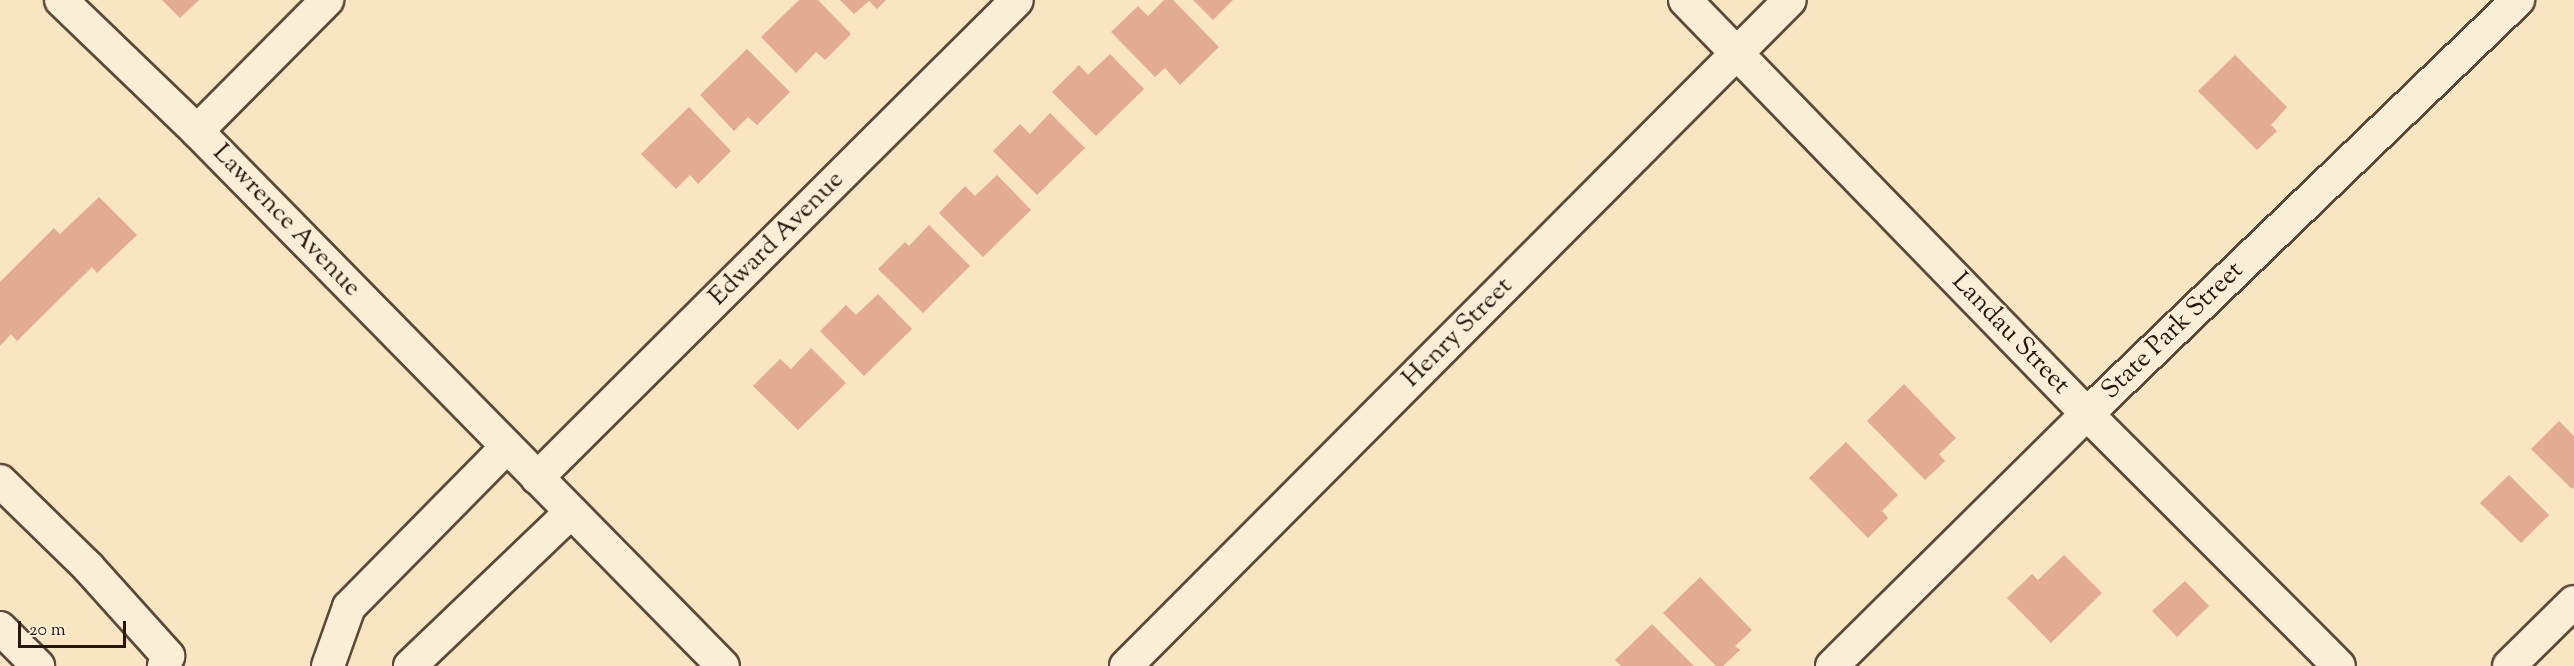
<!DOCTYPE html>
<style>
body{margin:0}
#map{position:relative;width:2574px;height:666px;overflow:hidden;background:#f9e5c1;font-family:"Sorts Mill Goudy",serif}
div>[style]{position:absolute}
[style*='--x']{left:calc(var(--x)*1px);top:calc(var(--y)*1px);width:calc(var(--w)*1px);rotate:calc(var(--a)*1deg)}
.building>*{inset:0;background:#e2ab92}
.roads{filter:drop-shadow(2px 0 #5c493a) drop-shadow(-2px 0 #5c493a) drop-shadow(0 2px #5c493a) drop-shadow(0 -2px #5c493a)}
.street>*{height:32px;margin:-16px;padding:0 16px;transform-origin:16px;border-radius:16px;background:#fbeed7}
span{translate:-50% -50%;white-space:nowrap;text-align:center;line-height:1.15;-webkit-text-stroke:5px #fbeed7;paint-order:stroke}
.street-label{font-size:26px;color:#28150d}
.scale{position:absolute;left:18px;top:621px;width:108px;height:27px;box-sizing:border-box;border:3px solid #28150d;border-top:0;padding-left:8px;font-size:18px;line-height:21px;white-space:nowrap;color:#28150d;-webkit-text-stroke:4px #fbeed7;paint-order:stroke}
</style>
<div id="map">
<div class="building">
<i style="clip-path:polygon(162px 0,199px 0,180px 18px)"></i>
<i style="clip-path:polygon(799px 0,818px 0,851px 34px,825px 60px,816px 52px,796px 73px,761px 37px)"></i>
<i style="clip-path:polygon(840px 0,886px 0,877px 9px,869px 1px,854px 14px)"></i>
<i style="clip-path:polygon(1164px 0,1173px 0,1219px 47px,1180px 85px,1165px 68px,1155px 77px,1111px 32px,1138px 6px,1148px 16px)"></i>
<i style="clip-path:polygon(1193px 0,1233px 0,1213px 20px)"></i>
<i style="clip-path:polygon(747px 49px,790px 92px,757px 125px,748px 117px,734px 131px,700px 95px)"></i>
<i style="clip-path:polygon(1110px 54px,1144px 89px,1096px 136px,1052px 92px,1079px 65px,1088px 75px)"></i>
<i style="clip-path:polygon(2235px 55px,2287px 107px,2271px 125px,2277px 131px,2257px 150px,2198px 91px)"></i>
<i style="clip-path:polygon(689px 107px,731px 151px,698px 184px,690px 175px,676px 189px,641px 154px)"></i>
<i style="clip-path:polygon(1050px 113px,1085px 148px,1037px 195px,993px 151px,1020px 124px,1030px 134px)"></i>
<i style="clip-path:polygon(997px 175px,1031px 210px,983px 257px,939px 213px,965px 186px,975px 196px)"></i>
<i style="clip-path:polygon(99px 197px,137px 235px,97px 273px,92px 267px,17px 341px,11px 334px,0 346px,0 282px,54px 228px,60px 234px)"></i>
<i style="clip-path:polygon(929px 225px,970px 266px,923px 313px,878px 269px,905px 242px,909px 246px)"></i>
<i style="clip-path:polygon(878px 294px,912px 329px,864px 376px,820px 331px,846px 305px,856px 315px)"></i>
<i style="clip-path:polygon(811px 348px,846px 383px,798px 430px,753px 386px,780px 359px,791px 369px)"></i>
<i style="clip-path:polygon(1904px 384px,1956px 438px,1939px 454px,1945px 461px,1925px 480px,1867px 421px)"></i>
<i style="clip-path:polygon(2559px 421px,2574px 436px,2574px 487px,2572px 489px,2531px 449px)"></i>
<i style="clip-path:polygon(1846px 442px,1898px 495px,1882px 511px,1888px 518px,1868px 538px,1809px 478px)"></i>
<i style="clip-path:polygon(2509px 475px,2549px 515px,2521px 543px,2480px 503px)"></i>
<i style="clip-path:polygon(2064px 555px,2102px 593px,2051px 643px,2007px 598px,2032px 574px,2038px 580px)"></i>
<i style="clip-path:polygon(1700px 577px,1752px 630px,1735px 646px,1740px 650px,1723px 666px,1716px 666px,1663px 613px)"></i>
<i style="clip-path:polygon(2185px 581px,2209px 606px,2177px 637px,2152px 611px)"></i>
<i style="clip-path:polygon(1652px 624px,1694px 666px,1621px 666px,1615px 660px)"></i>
</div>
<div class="roads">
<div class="street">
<i style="--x:61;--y:0;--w:189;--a:43.9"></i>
<i style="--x:197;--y:131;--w:750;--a:45.49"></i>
<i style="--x:1685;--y:0;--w:577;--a:45.84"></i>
<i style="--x:2087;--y:414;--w:356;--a:45"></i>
<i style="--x:197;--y:131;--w:185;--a:-45.2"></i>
<i style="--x:537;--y:478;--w:677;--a:-44.88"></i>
<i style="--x:0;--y:481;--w:123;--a:44.3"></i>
<i style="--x:88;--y:567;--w:120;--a:48"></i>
<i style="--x:168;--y:656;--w:11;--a:112"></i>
<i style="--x:0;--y:628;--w:54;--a:45"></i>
<i style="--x:328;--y:666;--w:63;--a:-70.4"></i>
<i style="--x:349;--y:607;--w:225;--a:-45.4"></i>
<i style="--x:410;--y:666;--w:223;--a:-43.7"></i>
<i style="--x:1126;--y:666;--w:940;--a:-45.09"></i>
<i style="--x:1832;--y:666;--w:359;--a:-44.7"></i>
<i style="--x:2087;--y:414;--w:598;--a:-43.85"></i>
<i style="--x:2509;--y:666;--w:91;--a:-44.6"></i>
</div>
</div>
<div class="street-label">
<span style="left:286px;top:221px;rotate:46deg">Lawrence Avenue</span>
<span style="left:777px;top:239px;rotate:-45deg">Edward Avenue</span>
<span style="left:2173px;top:331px;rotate:-44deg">State Park Street</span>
<span style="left:1458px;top:333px;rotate:-45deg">Henry Street</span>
<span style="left:2010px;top:334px;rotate:46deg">Landau Street</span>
</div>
<div class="scale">20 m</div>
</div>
